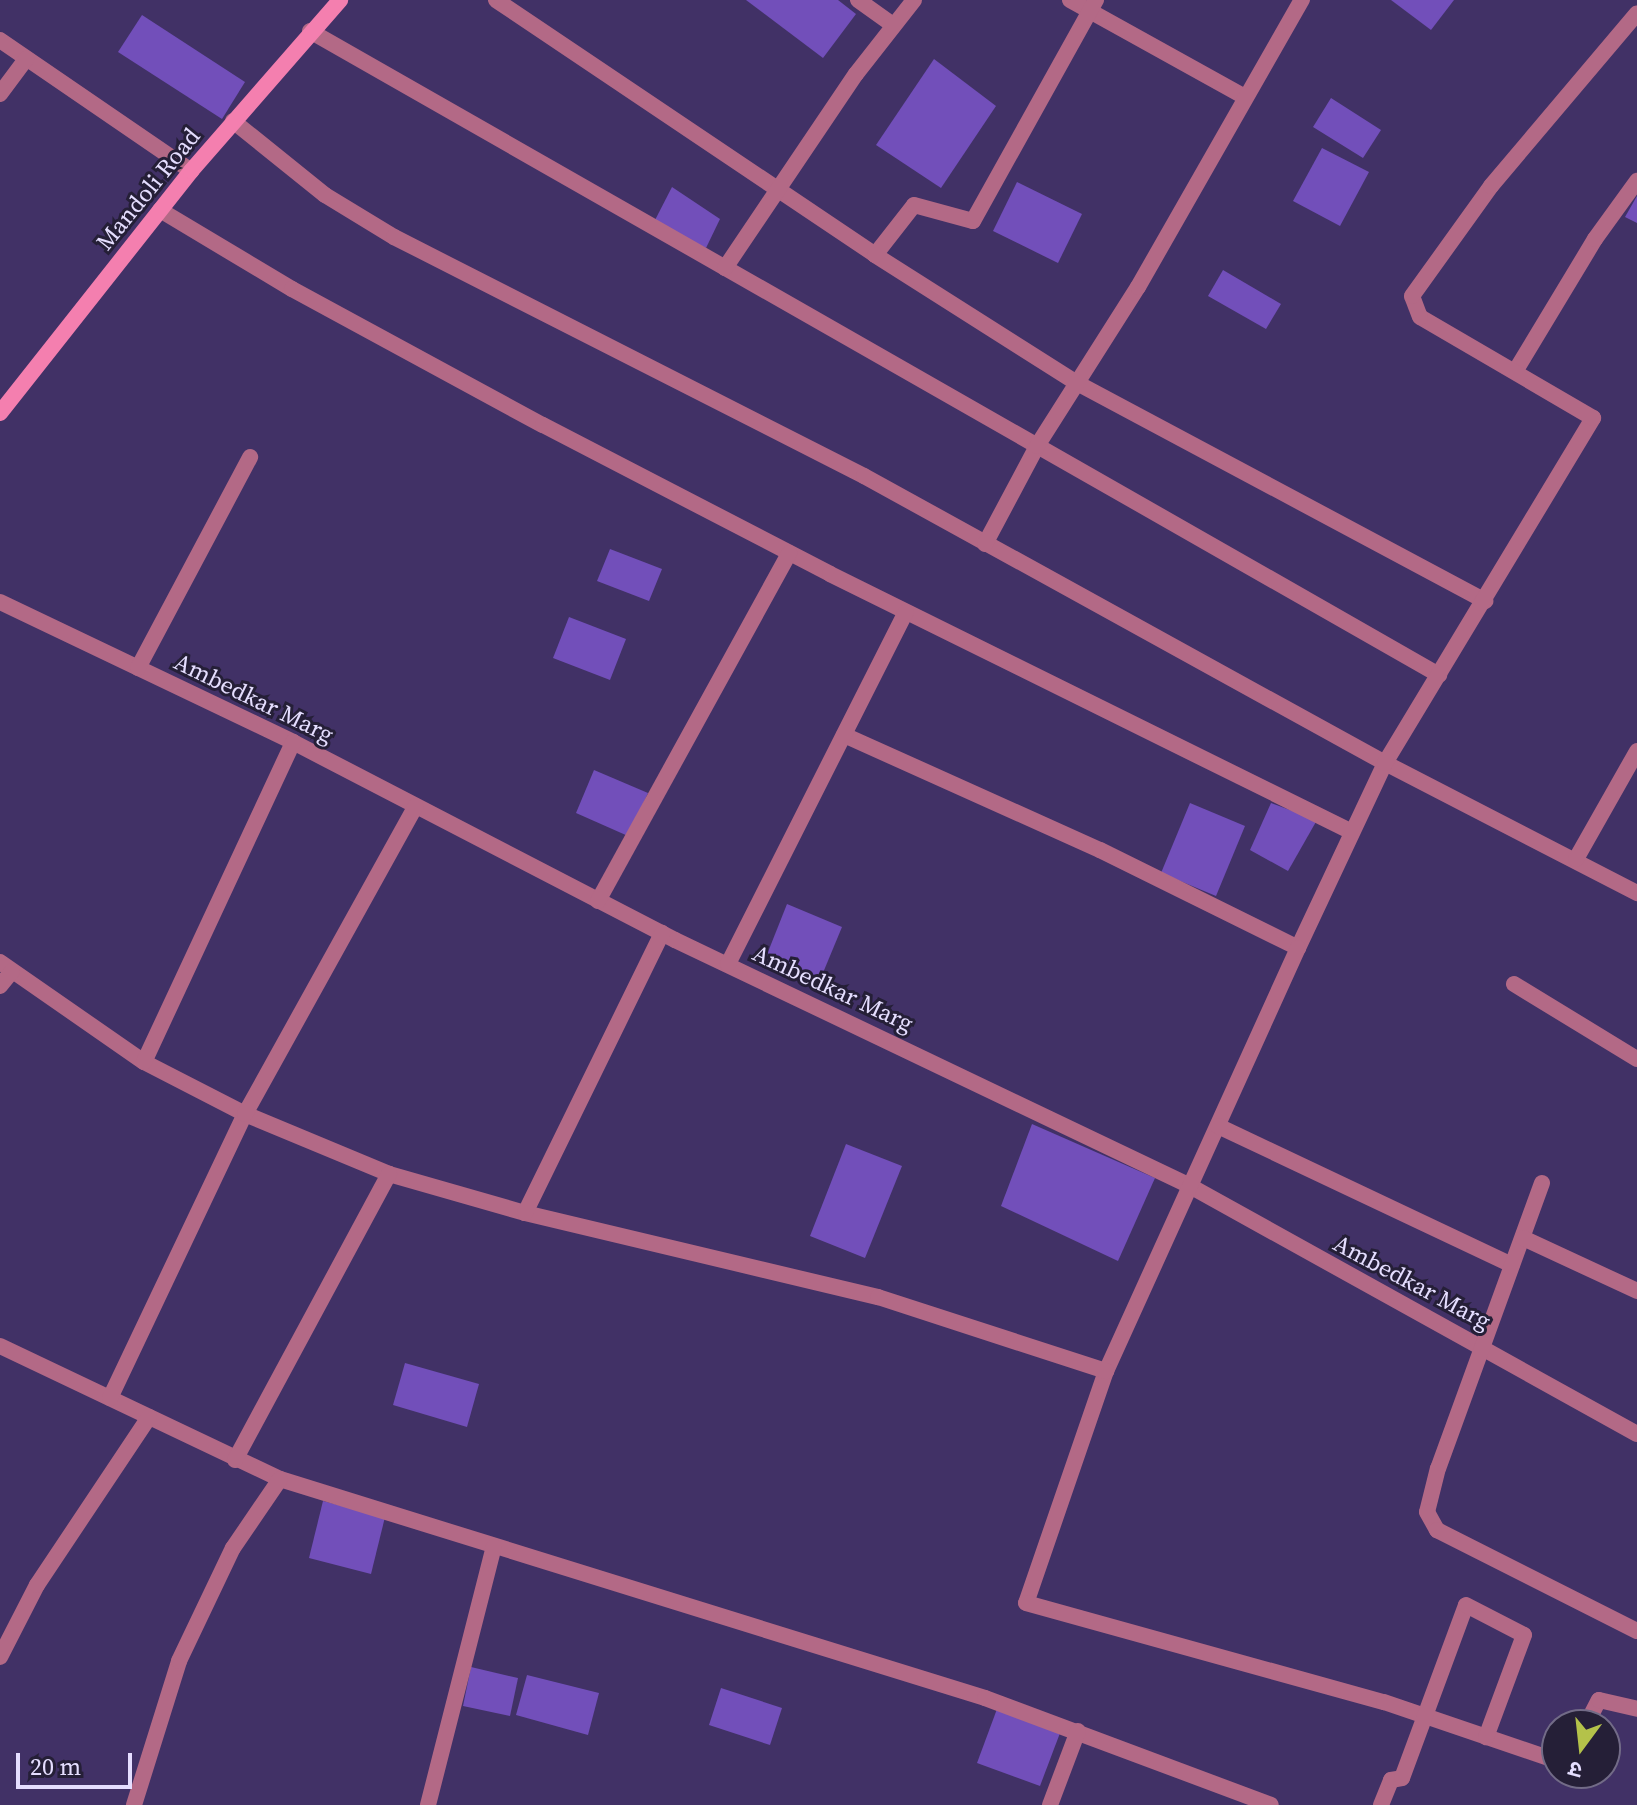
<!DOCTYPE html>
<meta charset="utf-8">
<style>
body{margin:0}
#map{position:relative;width:1637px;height:1805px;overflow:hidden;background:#413166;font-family:"Source Serif 4","Noto Sans Devanagari",serif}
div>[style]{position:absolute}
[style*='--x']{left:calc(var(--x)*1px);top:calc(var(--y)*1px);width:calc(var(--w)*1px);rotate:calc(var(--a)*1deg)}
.building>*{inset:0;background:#724fba}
.street>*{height:16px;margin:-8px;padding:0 8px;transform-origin:8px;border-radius:8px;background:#b36986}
.secondary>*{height:16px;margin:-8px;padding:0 8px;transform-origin:8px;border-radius:8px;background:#f47faf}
span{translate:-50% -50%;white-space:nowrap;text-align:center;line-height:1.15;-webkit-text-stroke:6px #251f37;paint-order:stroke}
.street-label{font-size:24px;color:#e5deff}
.north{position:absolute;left:1541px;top:1709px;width:80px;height:80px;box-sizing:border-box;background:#251f37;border:2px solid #726b87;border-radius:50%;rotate:195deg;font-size:22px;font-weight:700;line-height:32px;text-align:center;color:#e5deff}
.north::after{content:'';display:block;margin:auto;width:28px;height:36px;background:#b4c24a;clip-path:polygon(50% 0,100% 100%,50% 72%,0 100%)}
.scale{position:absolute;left:16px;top:1753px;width:116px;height:36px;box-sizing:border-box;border:4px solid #e5deff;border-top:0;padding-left:10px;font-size:24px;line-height:28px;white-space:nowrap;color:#e5deff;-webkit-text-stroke:6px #251f37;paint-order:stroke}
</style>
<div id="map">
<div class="building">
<i style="clip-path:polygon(746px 0,838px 0,856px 14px,823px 58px)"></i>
<i style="clip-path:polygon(1391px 0,1454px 0,1431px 30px)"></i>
<i style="clip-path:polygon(142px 15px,245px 82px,222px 119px,118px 52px)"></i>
<i style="clip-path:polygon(934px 59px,996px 106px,941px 188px,876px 145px)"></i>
<i style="clip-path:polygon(1331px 98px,1381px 130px,1363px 158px,1313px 127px)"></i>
<i style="clip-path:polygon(1322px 148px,1369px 172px,1340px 226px,1293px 201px)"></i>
<i style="clip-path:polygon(1017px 182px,1082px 214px,1058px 263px,993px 231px)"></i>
<i style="clip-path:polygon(672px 187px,720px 219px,706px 248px,653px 224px)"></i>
<i style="clip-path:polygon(1637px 196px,1637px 223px,1625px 217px)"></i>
<i style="clip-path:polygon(1223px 270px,1281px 304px,1266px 329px,1208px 296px)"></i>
<i style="clip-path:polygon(610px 549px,662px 569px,649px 601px,597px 581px)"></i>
<i style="clip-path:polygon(569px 617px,626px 639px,610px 680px,553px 658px)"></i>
<i style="clip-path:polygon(594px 770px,648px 793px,628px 836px,576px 813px)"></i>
<i style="clip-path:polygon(1190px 803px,1245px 826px,1216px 896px,1161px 873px)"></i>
<i style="clip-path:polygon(1271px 803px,1317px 820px,1288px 871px,1250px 850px)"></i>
<i style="clip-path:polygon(787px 904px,842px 927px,820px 980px,766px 957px)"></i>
<i style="clip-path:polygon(1032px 1124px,1155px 1178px,1118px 1261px,1001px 1206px)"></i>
<i style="clip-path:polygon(846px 1144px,902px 1166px,865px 1258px,810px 1236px)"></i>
<i style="clip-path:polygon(405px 1363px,479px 1384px,467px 1427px,393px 1405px)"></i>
<i style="clip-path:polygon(323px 1501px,385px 1517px,371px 1574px,309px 1558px)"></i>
<i style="clip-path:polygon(471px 1667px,518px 1678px,510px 1716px,463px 1706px)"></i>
<i style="clip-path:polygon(527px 1675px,599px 1693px,588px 1735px,516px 1715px)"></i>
<i style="clip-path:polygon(721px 1688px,782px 1708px,770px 1745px,709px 1725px)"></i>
<i style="clip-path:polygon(997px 1709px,1060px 1733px,1040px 1786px,977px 1763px)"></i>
</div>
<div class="street">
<i style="--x:496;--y:0;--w:457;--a:33.9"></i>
<i style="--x:875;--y:255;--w:239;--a:32.4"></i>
<i style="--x:1077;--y:383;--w:463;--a:28.1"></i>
<i style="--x:858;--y:0;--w:43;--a:35.5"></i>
<i style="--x:1070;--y:0;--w:200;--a:29"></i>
<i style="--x:310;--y:31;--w:1300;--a:29.7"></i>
<i style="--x:0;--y:40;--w:232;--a:34.4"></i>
<i style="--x:0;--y:94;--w:44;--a:-53.4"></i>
<i style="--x:233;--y:121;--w:118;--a:38.8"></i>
<i style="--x:325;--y:195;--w:81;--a:31.3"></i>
<i style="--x:394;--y:237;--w:527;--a:26.95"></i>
<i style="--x:864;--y:476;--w:595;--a:28.85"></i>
<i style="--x:1385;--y:763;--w:284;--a:27.3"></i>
<i style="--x:160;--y:210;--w:154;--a:30.9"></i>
<i style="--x:292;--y:289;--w:285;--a:28.5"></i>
<i style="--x:543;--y:425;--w:323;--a:27.4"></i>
<i style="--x:830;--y:574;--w:580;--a:26.3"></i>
<i style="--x:875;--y:255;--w:63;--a:-52"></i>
<i style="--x:914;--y:205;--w:61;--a:15.2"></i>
<i style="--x:973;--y:221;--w:253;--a:-60.9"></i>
<i style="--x:725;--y:268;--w:234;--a:-56"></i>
<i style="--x:856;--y:74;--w:94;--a:-51.9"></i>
<i style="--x:1516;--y:370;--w:153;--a:-58.9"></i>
<i style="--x:1595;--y:239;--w:72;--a:-54.1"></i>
<i style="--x:985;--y:544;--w:111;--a:-62"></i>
<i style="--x:1037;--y:446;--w:188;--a:-57.6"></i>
<i style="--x:1138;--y:287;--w:331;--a:-60.3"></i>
<i style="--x:0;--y:602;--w:325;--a:25.5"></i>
<i style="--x:293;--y:742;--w:430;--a:27.4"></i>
<i style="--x:675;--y:940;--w:571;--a:25.53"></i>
<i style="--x:1190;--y:1186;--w:511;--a:29.02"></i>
<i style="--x:138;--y:668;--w:239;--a:-62"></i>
<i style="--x:844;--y:735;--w:281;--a:24.2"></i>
<i style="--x:1100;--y:850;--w:221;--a:26.3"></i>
<i style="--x:1298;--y:948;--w:204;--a:-64.8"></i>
<i style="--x:1385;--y:763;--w:403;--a:-58.9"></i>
<i style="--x:1593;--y:418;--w:200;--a:-149.7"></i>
<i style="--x:1420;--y:317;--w:22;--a:-111"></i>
<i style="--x:1412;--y:296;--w:135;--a:-54.3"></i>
<i style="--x:1491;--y:186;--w:226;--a:-49.8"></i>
<i style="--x:1576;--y:859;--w:124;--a:-60.5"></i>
<i style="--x:598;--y:901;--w:397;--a:-61.2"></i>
<i style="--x:1298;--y:948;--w:465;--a:114.4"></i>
<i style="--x:1106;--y:1371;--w:245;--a:109"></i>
<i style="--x:1026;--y:1603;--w:371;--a:15.5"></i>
<i style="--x:1384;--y:1702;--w:183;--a:18.8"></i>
<i style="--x:0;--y:962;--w:175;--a:34.8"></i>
<i style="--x:144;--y:1062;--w:114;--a:27.2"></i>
<i style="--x:245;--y:1114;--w:156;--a:22.6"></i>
<i style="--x:389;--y:1174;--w:141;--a:16"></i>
<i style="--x:525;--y:1213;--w:363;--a:13.4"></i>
<i style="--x:878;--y:1297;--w:240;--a:18"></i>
<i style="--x:728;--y:964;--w:394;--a:-63.2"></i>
<i style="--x:1514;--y:984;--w:144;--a:31.4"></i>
<i style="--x:0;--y:986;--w:19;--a:-51"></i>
<i style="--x:144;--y:1062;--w:353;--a:-65"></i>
<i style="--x:1218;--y:1126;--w:325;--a:25.3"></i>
<i style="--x:1542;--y:1183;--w:303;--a:110"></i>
<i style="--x:1438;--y:1468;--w:45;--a:104"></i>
<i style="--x:1427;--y:1512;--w:21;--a:61"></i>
<i style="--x:1437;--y:1530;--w:224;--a:26.8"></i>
<i style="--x:525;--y:1213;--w:312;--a:-63.9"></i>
<i style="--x:1523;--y:1238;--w:126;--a:24.9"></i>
<i style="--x:0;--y:1346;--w:310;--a:25.4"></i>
<i style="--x:280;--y:1479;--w:738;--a:17.26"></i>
<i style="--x:985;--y:1698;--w:305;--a:20.5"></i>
<i style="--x:110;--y:1398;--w:314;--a:-64.6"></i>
<i style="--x:245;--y:1114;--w:352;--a:-61"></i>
<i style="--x:235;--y:1460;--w:325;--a:-61.7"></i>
<i style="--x:0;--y:1657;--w:81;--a:-62.8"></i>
<i style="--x:37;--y:1585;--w:202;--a:-56.3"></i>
<i style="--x:1586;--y:1725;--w:28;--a:-63"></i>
<i style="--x:1599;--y:1700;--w:39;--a:13"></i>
<i style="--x:134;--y:1805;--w:151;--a:-72.6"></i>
<i style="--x:179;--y:1661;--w:125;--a:-64.5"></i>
<i style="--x:233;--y:1548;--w:83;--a:-55.7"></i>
<i style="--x:428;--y:1805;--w:266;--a:-75.7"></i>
<i style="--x:1050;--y:1805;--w:79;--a:-69.3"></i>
<i style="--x:1381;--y:1805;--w:27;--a:-68"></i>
<i style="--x:1391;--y:1780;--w:11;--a:-10"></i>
<i style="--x:1402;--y:1778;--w:184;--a:-69.7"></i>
<i style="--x:1466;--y:1605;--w:65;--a:27.3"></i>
<i style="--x:1524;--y:1635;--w:109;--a:110.4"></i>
</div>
<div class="secondary">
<i style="--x:0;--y:413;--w:308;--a:-51.7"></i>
<i style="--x:191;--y:171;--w:227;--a:-48.9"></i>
</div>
<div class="street-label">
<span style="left:148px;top:189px;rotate:-51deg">Mandoli Road</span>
<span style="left:254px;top:698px;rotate:26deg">Ambedkar Marg</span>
<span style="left:833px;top:988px;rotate:25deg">Ambedkar Marg</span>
<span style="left:1412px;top:1282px;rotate:28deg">Ambedkar Marg</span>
</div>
<div class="north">उ</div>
<div class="scale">20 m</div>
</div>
